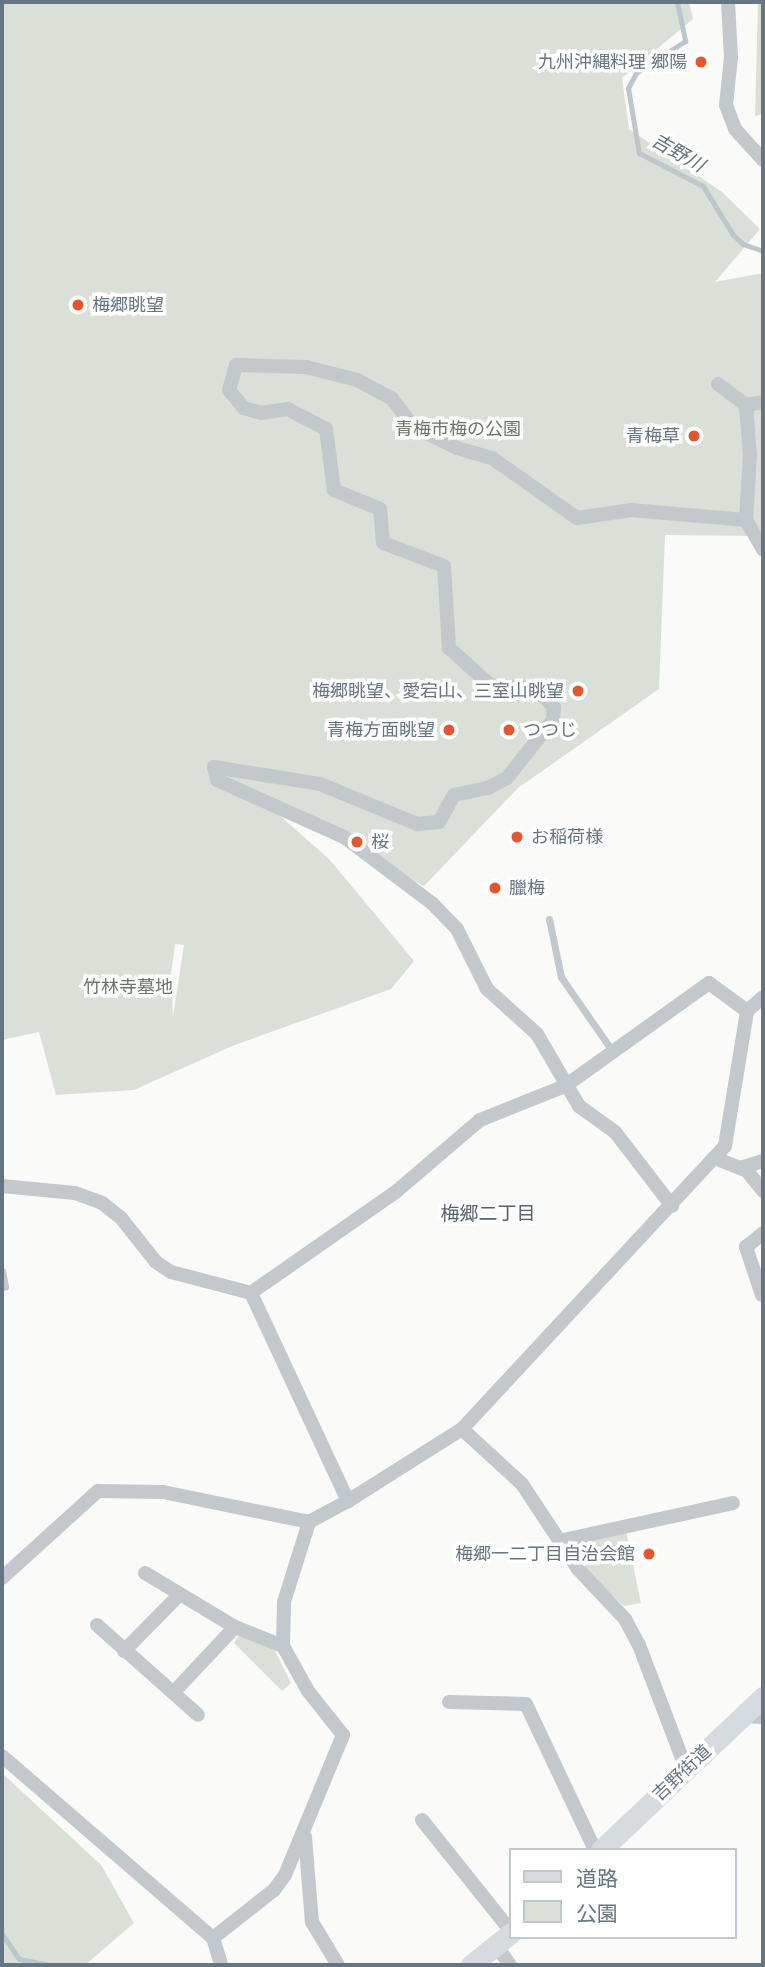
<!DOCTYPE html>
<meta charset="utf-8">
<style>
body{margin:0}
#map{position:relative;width:765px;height:1967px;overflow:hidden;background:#fafaf8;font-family:Arial,"Noto Sans JP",sans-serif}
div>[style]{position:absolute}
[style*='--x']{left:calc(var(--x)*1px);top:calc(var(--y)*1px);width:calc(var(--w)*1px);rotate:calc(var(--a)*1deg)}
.green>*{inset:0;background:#dadfd7}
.stream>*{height:5px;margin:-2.5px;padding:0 2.5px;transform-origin:2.5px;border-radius:2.5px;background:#bbc7cb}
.lane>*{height:7px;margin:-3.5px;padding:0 3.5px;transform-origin:3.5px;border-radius:3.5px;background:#c3c8cc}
.street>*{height:14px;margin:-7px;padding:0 7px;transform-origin:7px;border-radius:7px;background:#c3c8cc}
.primary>*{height:21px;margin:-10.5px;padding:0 10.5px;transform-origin:10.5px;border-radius:10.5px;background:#d6dbdf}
.dots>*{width:19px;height:19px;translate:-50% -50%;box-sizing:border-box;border:4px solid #fff;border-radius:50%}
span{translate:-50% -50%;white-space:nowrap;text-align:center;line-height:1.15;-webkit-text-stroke:7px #fff;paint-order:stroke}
.poi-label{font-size:18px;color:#657683}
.right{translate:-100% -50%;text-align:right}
.left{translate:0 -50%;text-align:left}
.park-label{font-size:18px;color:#687a64}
.street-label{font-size:18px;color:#657683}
.water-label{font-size:19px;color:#60757c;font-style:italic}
.neighbourhood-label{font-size:19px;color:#57646e}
.frame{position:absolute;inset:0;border:4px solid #657683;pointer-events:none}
.legend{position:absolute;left:509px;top:1848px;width:228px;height:91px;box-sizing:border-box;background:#fff;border:2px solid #c1c8cd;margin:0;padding:9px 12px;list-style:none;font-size:21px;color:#657683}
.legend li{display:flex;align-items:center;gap:14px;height:35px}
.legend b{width:35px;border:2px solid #c1c8cd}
</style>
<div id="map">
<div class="green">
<i style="clip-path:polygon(evenodd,2px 2px,689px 2px,693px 19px,622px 78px,629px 129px,722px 192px,760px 229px,715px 282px,763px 273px,763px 536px,665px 535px,659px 689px,518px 788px,424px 886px,262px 800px,329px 859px,414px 961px,391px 989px,232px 1046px,134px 1090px,56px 1095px,39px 1032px,2px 1040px,2px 2px,175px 944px,184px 945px,173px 1017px,171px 975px,175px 944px)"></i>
<i style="clip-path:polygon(758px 2px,763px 2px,763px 114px,755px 116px)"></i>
<i style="clip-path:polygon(626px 1531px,641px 1603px,624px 1606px,587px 1573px,571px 1549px,574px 1543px)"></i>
<i style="clip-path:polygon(240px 1634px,275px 1651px,291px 1683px,282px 1691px,234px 1643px)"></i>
<i style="clip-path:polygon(2px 1773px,101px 1865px,134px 1923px,85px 1965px,2px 1965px)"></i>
</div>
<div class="stream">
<i style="--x:677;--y:2;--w:40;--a:78"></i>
<i style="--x:685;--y:41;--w:59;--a:146.9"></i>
<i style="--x:636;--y:73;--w:17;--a:118"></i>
<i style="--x:628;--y:88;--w:66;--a:80.4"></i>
<i style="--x:639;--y:153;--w:72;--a:27.3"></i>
<i style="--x:703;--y:186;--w:57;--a:58.5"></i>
<i style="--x:733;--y:235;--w:13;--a:42"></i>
<i style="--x:743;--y:244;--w:21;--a:19"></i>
<i style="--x:2;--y:1934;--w:30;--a:56"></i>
<i style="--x:19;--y:1959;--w:31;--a:11"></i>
</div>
<div class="lane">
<i style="--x:549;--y:919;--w:59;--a:78.3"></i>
<i style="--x:561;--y:977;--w:91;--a:55.3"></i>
<i style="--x:2;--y:1271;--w:16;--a:79"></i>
</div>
<div class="street">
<i style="--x:728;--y:2;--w:55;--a:86.9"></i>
<i style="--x:731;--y:57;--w:48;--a:95.9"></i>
<i style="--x:726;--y:105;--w:26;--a:69"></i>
<i style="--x:735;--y:129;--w:42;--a:47.9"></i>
<i style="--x:718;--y:384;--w:35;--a:37"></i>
<i style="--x:746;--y:405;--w:50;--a:85.4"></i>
<i style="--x:750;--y:455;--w:65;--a:93.5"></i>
<i style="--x:746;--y:520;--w:34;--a:60"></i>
<i style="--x:746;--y:405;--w:17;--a:-10"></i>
<i style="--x:747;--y:1011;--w:21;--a:-41"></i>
<i style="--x:715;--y:1158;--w:35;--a:22"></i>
<i style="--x:747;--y:1171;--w:26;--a:51"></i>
<i style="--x:740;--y:1168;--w:24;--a:-17"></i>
<i style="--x:2;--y:1186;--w:73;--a:5.5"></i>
<i style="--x:75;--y:1193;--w:29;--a:20"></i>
<i style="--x:102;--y:1203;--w:24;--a:38"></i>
<i style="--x:121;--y:1218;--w:56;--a:51.5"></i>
<i style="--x:156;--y:1262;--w:18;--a:34"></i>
<i style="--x:171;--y:1272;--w:83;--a:14.7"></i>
<i style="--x:672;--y:1206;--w:93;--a:-127.6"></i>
<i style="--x:615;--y:1132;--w:44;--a:-144.2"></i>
<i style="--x:579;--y:1106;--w:83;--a:-120.3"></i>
<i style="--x:537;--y:1034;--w:67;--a:-138"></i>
<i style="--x:487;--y:989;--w:67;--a:-116.6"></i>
<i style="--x:457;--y:929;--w:35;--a:-134"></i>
<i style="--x:433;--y:904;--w:111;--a:-143"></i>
<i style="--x:344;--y:837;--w:139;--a:-155.8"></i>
<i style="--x:217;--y:780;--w:13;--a:-103"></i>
<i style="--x:214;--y:767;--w:107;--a:9.1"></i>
<i style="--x:320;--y:784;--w:105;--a:22.4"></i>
<i style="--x:417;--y:824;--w:22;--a:-5"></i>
<i style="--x:439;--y:822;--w:31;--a:-61"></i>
<i style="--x:454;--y:795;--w:35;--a:-12"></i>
<i style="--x:488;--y:788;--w:21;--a:-28"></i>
<i style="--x:507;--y:778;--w:74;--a:-51.6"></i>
<i style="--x:553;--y:720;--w:13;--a:-86"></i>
<i style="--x:554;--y:707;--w:27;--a:-135"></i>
<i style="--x:535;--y:688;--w:45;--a:-176.2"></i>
<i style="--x:490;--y:685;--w:55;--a:-137.9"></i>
<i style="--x:449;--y:648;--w:82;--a:-93.5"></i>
<i style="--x:444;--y:566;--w:65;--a:-159.3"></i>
<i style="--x:383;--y:543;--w:34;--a:-95"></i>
<i style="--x:380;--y:509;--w:50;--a:-157.6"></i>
<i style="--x:334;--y:490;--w:62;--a:-97.5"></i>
<i style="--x:326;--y:429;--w:43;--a:-152.2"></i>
<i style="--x:288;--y:409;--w:27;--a:172"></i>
<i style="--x:261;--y:413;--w:18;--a:-164"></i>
<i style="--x:244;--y:408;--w:23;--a:-130"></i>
<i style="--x:229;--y:390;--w:26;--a:-74"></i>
<i style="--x:236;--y:365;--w:70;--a:1.6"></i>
<i style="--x:306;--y:367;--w:53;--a:14.3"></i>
<i style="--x:357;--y:380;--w:40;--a:28"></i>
<i style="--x:392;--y:399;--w:36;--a:52"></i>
<i style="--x:414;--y:427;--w:48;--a:26"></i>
<i style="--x:457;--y:448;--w:36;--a:16"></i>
<i style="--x:492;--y:458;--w:104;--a:35.2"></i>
<i style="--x:577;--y:518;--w:55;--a:-8.4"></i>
<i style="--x:631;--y:510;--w:115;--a:5"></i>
<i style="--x:762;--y:1295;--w:51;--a:-108.4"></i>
<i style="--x:746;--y:1247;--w:22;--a:-39"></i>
<i style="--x:462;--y:1429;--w:81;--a:42.5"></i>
<i style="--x:522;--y:1484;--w:102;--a:56.6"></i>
<i style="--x:578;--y:1569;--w:69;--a:46.8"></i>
<i style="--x:625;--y:1619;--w:30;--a:62"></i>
<i style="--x:639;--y:1645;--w:133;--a:69.2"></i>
<i style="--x:559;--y:1541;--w:178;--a:-12.3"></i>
<i style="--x:145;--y:1573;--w:105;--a:31"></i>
<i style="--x:235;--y:1627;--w:52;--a:21.6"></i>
<i style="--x:283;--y:1646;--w:51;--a:60.9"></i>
<i style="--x:308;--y:1691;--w:56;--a:51.5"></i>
<i style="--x:343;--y:1735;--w:152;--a:112.5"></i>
<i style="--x:285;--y:1875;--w:19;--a:126"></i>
<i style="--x:274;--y:1890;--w:78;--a:141.8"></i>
<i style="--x:2;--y:1578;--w:130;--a:-42.2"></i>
<i style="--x:98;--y:1491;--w:65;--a:0.9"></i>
<i style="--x:163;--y:1492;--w:149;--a:11.6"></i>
<i style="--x:97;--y:1625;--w:135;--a:41.7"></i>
<i style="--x:283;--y:1646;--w:44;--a:-88.7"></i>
<i style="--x:284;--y:1602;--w:84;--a:-72.6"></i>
<i style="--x:309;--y:1522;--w:44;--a:-28.3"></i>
<i style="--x:348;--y:1501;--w:135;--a:-32.3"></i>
<i style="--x:462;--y:1429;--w:386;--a:-47.1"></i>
<i style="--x:725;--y:1146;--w:137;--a:-80.7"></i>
<i style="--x:747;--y:1011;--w:47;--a:-143.6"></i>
<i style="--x:709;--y:983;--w:177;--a:144.4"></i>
<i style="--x:565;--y:1086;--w:92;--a:158.2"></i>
<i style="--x:480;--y:1120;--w:109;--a:139.5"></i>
<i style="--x:397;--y:1191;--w:178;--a:145.1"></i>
<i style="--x:251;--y:1293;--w:230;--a:65"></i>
<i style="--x:124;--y:1651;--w:78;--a:-45.5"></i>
<i style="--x:173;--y:1693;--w:91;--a:-46.8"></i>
<i style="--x:449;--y:1702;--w:77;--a:1.5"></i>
<i style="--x:526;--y:1704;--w:161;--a:64.7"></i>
<i style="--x:744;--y:1716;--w:19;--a:3"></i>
<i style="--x:2;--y:1756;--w:279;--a:40.8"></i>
<i style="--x:213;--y:1938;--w:28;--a:73"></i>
<i style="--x:422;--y:1820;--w:142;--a:51.3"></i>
<i style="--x:305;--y:1837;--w:85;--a:85.3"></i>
<i style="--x:312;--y:1922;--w:50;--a:58.8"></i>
<i style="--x:496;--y:1945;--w:24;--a:55"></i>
</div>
<div class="primary">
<i style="--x:601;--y:1850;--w:223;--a:-43.4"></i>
<i style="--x:471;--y:1965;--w:51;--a:-38.7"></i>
</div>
<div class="dots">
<i style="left:701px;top:62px;background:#e4572e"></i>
<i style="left:78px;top:305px;background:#e4572e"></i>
<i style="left:694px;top:436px;background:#e4572e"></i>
<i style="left:578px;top:691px;background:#e4572e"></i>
<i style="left:449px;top:730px;background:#e4572e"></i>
<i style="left:509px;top:730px;background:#e4572e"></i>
<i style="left:517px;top:837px;background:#e4572e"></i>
<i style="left:357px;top:842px;background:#e4572e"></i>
<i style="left:495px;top:888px;background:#e4572e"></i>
<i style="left:649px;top:1554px;background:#e4572e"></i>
</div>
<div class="poi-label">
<span class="right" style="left:687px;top:62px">九州沖縄料理 郷陽</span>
<span class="left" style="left:92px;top:305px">梅郷眺望</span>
<span class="right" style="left:680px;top:436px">青梅草</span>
<span class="right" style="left:564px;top:691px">梅郷眺望、愛宕山、三室山眺望</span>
<span class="right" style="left:435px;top:730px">青梅方面眺望</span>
<span class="left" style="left:523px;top:730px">つつじ</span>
<span class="left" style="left:531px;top:837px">お稲荷様</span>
<span class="left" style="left:371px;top:842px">桜</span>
<span class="left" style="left:509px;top:888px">臘梅</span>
<span class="right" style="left:635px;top:1554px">梅郷一二丁目自治会館</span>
</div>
<div class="park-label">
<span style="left:458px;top:429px">青梅市梅の公園</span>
<span style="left:128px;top:987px">竹林寺墓地</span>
</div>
<div class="street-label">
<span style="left:682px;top:1773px;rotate:-43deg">吉野街道</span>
</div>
<div class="water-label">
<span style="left:678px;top:153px;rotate:30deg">吉野川</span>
</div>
<div class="neighbourhood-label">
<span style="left:488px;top:1214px">梅郷二丁目</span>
</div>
<div class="frame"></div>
<ul class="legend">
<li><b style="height:9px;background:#d6dbdf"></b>道路</li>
<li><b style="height:19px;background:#dadfd7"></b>公園</li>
</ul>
</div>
